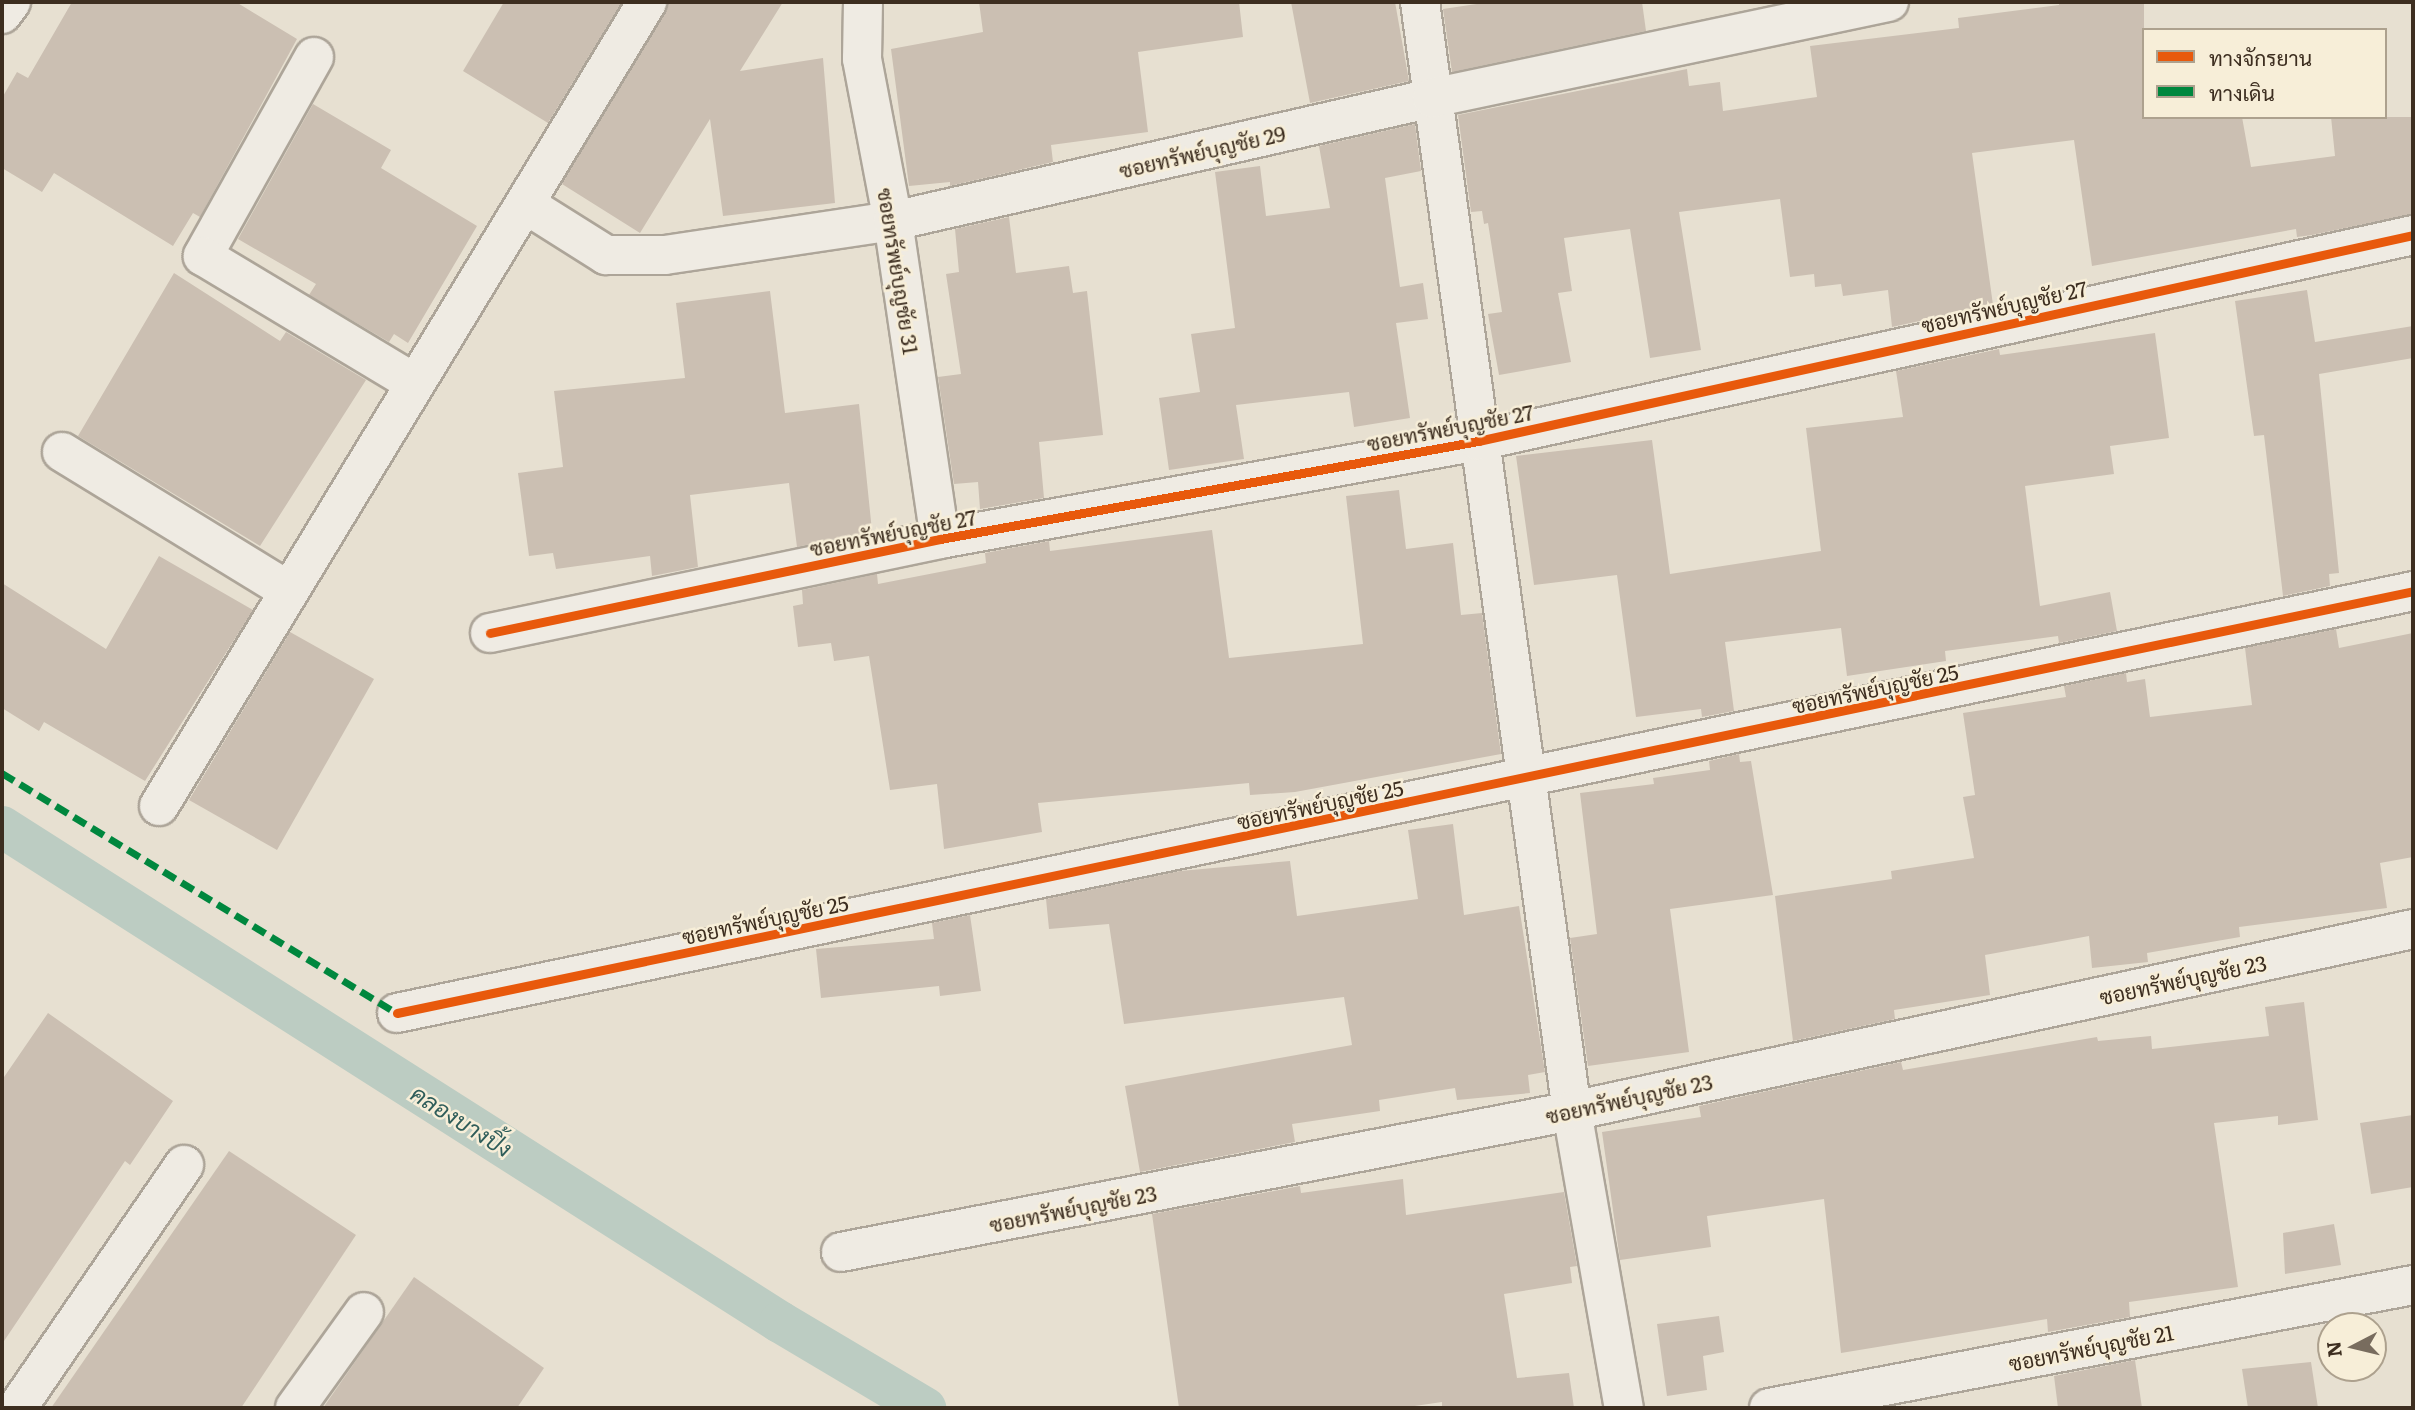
<!DOCTYPE html>
<meta charset="utf-8">
<style>
body{margin:0}
#map{position:relative;width:2415px;height:1410px;overflow:hidden;background:#e7e0d1;font-family:Literata,Sarabun,serif}
div>[style]{position:absolute}
[style*='--x']{left:calc(var(--x)*1px);top:calc(var(--y)*1px);width:calc(var(--w)*1px);rotate:calc(var(--a)*1deg)}
.canal>*{height:42px;margin:-21px;padding:0 21px;transform-origin:21px;border-radius:21px;background:#bcccc2}
.building>*{inset:0;background:#cbbfb2}
.roads{filter:drop-shadow(2px 0 #ada599) drop-shadow(-2px 0 #ada599) drop-shadow(0 2px #ada599) drop-shadow(0 -2px #ada599)}
.street>*{height:38px;margin:-19px;padding:0 19px;transform-origin:19px;border-radius:19px;background:#efebe3}
.quiet>*{height:7px;margin-top:-3.5px;transform-origin:0;background:repeating-linear-gradient(90deg,#00873e 0 14px,transparent 0 21px)}
.cycleway>*{height:9px;margin:-4.5px;padding:0 4.5px;transform-origin:4.5px;border-radius:4.5px;background:#e8590c}
span{translate:-50% -50%;white-space:nowrap;text-align:center;line-height:1.15;-webkit-text-stroke:5px #f7eed8;paint-order:stroke}
.street-label{font-size:21px;color:#3d2e20}
.water-label{font-size:23px;color:#2f5d5a;font-style:italic}
.frame{position:absolute;inset:0;border:4px solid #3d2e20;pointer-events:none}
.legend{position:absolute;left:2142px;top:28px;width:245px;height:91px;box-sizing:border-box;background:#f7eed8;border:2px solid #ada18e;margin:0;padding:9px 12px;list-style:none;font-size:21px;color:#3d2e20}
.legend li{display:flex;align-items:center;gap:14px;height:35px}
.legend b{width:35px;border:2px solid #ada18e}
.north{position:absolute;left:2317px;top:1312px;width:70px;height:70px;box-sizing:border-box;background:#f7eed8;border:2px solid #ada18e;border-radius:50%;rotate:263deg;font-size:19px;font-weight:700;line-height:28px;text-align:center;color:#3d2e20}
.north::after{content:'';display:block;margin:auto;width:24px;height:32px;background:#786c5e;clip-path:polygon(50% 0,100% 100%,50% 72%,0 100%)}
</style>
<div id="map">
<div class="canal">
<i style="--x:2;--y:827;--w:922;--a:32.47"></i>
<i style="--x:780;--y:1322;--w:169;--a:30.7"></i>
</div>
<div class="building">
<i style="clip-path:polygon(72px 2px,236px 2px,297px 39px,200px 217px,193px 213px,173px 246px,54px 173px,42px 192px,2px 168px,2px 98px,17px 72px,28px 78px)"></i>
<i style="clip-path:polygon(504px 2px,622px 2px,548px 123px,463px 71px)"></i>
<i style="clip-path:polygon(669px 2px,783px 2px,740px 71px,823px 58px,835px 203px,723px 216px,710px 119px,640px 233px,562px 184px)"></i>
<i style="clip-path:polygon(979px 2px,1239px 2px,1243px 37px,1138px 52px,1148px 132px,1051px 145px,1053px 162px,950px 186px,950px 182px,909px 186px,891px 49px,983px 32px)"></i>
<i style="clip-path:polygon(1291px 2px,1395px 2px,1409px 81px,1310px 103px)"></i>
<i style="clip-path:polygon(1490px 2px,1642px 2px,1646px 31px,1452px 72px,1443px 9px)"></i>
<i style="clip-path:polygon(2059px 2px,2144px 2px,2144px 117px,2242px 117px,2251px 167px,2335px 156px,2331px 117px,2413px 117px,2413px 214px,2312px 235px,2297px 237px,2296px 229px,2092px 266px,2074px 140px,1972px 153px,1993px 305px,1892px 327px,1888px 290px,1843px 296px,1841px 284px,1815px 287px,1814px 274px,1790px 277px,1780px 199px,1679px 212px,1701px 350px,1650px 358px,1630px 229px,1564px 238px,1572px 291px,1558px 293px,1571px 362px,1499px 375px,1488px 314px,1502px 312px,1488px 223px,1484px 224px,1482px 211px,1471px 212px,1458px 115px,1687px 69px,1689px 86px,1720px 82px,1723px 111px,1817px 97px,1810px 46px,1959px 28px,1958px 18px,2059px 5px)"></i>
<i style="clip-path:polygon(313px 104px,391px 150px,381px 168px,477px 226px,408px 343px,394px 334px,389px 342px,309px 295px,316px 284px,238px 239px)"></i>
<i style="clip-path:polygon(1415px 124px,1421px 171px,1385px 178px,1400px 287px,1423px 283px,1428px 319px,1396px 323px,1410px 418px,1354px 427px,1349px 392px,1236px 405px,1244px 459px,1169px 470px,1159px 398px,1200px 392px,1191px 334px,1235px 328px,1215px 172px,1260px 166px,1266px 216px,1330px 208px,1319px 146px)"></i>
<i style="clip-path:polygon(1009px 217px,1016px 273px,1069px 266px,1073px 293px,1087px 291px,1103px 435px,1039px 442px,1044px 498px,980px 509px,978px 482px,954px 484px,938px 377px,961px 374px,946px 274px,959px 272px,955px 229px)"></i>
<i style="clip-path:polygon(174px 273px,280px 341px,286px 332px,366px 380px,260px 546px,78px 436px)"></i>
<i style="clip-path:polygon(2307px 290px,2315px 342px,2413px 326px,2413px 358px,2319px 374px,2339px 573px,2329px 574px,2330px 586px,2283px 596px,2264px 435px,2254px 436px,2235px 301px)"></i>
<i style="clip-path:polygon(770px 291px,785px 413px,859px 404px,872px 531px,797px 547px,789px 483px,690px 495px,698px 567px,652px 576px,650px 556px,556px 569px,553px 553px,529px 556px,518px 473px,563px 467px,554px 391px,685px 378px,676px 303px)"></i>
<i style="clip-path:polygon(2155px 333px,2169px 438px,2110px 446px,2114px 474px,2025px 486px,2040px 606px,2110px 592px,2117px 631px,2059px 643px,2058px 636px,1945px 651px,1946px 661px,1847px 676px,1841px 628px,1725px 642px,1734px 711px,1702px 717px,1701px 709px,1636px 717px,1617px 575px,1534px 585px,1516px 456px,1652px 440px,1670px 574px,1821px 551px,1806px 428px,1903px 417px,1896px 371px,1999px 349px,2000px 355px)"></i>
<i style="clip-path:polygon(1399px 490px,1406px 549px,1453px 543px,1461px 615px,1482px 613px,1501px 754px,1295px 792px,1250px 795px,1249px 783px,1038px 803px,1042px 832px,944px 849px,937px 784px,890px 790px,869px 656px,834px 661px,831px 643px,798px 647px,793px 606px,803px 604px,802px 590px,877px 574px,878px 584px,986px 563px,985px 553px,1049px 541px,1050px 551px,1212px 530px,1229px 658px,1363px 644px,1346px 496px)"></i>
<i style="clip-path:polygon(159px 556px,253px 610px,145px 781px,44px 722px,39px 731px,2px 708px,2px 583px,106px 649px)"></i>
<i style="clip-path:polygon(2336px 629px,2339px 648px,2413px 633px,2413px 857px,2380px 863px,2387px 908px,2239px 927px,2240px 937px,2147px 953px,2148px 962px,2092px 968px,2089px 936px,1985px 955px,1990px 995px,1894px 1010px,1895px 1019px,1793px 1041px,1775px 896px,1892px 879px,1891px 871px,1974px 858px,1963px 797px,1975px 795px,1963px 713px,2066px 697px,2064px 686px,2126px 673px,2127px 682px,2145px 679px,2150px 717px,2252px 705px,2245px 648px)"></i>
<i style="clip-path:polygon(290px 632px,374px 679px,277px 850px,189px 800px)"></i>
<i style="clip-path:polygon(1739px 754px,1740px 762px,1751px 761px,1773px 895px,1670px 909px,1689px 1052px,1588px 1066px,1570px 938px,1597px 934px,1580px 793px,1654px 784px,1653px 778px,1710px 770px,1709px 761px)"></i>
<i style="clip-path:polygon(1453px 824px,1464px 915px,1519px 906px,1545px 1072px,1528px 1075px,1530px 1093px,1457px 1100px,1455px 1088px,1379px 1100px,1380px 1111px,1292px 1124px,1295px 1142px,1140px 1172px,1125px 1086px,1352px 1045px,1344px 997px,1124px 1024px,1109px 924px,1049px 929px,1046px 899px,1180px 871px,1290px 861px,1297px 916px,1418px 899px,1408px 830px)"></i>
<i style="clip-path:polygon(970px 915px,981px 991px,940px 996px,939px 986px,821px 998px,816px 949px,934px 939px,932px 923px)"></i>
<i style="clip-path:polygon(2304px 1002px,2318px 1120px,2278px 1125px,2278px 1116px,2214px 1123px,2238px 1287px,2129px 1302px,2130px 1317px,2048px 1332px,2047px 1319px,1841px 1353px,1824px 1199px,1707px 1216px,1711px 1247px,1620px 1260px,1602px 1132px,1701px 1117px,1699px 1106px,1901px 1062px,1903px 1070px,2097px 1037px,2098px 1041px,2151px 1036px,2152px 1049px,2269px 1036px,2265px 1007px)"></i>
<i style="clip-path:polygon(48px 1013px,173px 1101px,130px 1165px,125px 1161px,2px 1344px,2px 1080px)"></i>
<i style="clip-path:polygon(2413px 1115px,2413px 1187px,2371px 1194px,2360px 1123px)"></i>
<i style="clip-path:polygon(229px 1151px,356px 1235px,241px 1408px,51px 1408px)"></i>
<i style="clip-path:polygon(1403px 1179px,1406px 1215px,1564px 1192px,1577px 1266px,1570px 1267px,1572px 1283px,1504px 1294px,1517px 1378px,1569px 1373px,1574px 1408px,1442px 1408px,1442px 1402px,1401px 1408px,1179px 1408px,1152px 1214px,1300px 1186px,1301px 1193px)"></i>
<i style="clip-path:polygon(2334px 1224px,2341px 1265px,2285px 1274px,2283px 1233px)"></i>
<i style="clip-path:polygon(414px 1277px,544px 1368px,517px 1408px,323px 1408px)"></i>
<i style="clip-path:polygon(1719px 1316px,1724px 1352px,1703px 1356px,1707px 1390px,1667px 1396px,1657px 1324px)"></i>
<i style="clip-path:polygon(2135px 1360px,2142px 1408px,2058px 1408px,2054px 1376px)"></i>
<i style="clip-path:polygon(2311px 1362px,2318px 1408px,2248px 1408px,2242px 1369px)"></i>
</div>
<div class="roads">
<div class="street">
<i style="--x:863;--y:2;--w:57;--a:91"></i>
<i style="--x:862;--y:59;--w:165;--a:79.2"></i>
<i style="--x:893;--y:221;--w:321;--a:81.6"></i>
<i style="--x:1420;--y:2;--w:1119;--a:82.2"></i>
<i style="--x:1572;--y:1111;--w:302;--a:80.1"></i>
<i style="--x:2;--y:14;--w:15;--a:-53"></i>
<i style="--x:314;--y:57;--w:228;--a:119.2"></i>
<i style="--x:203;--y:256;--w:246;--a:31"></i>
<i style="--x:525;--y:204;--w:96;--a:32.2"></i>
<i style="--x:606;--y:255;--w:59;--a:0"></i>
<i style="--x:665;--y:255;--w:231;--a:-8.5"></i>
<i style="--x:893;--y:221;--w:553;--a:-12.85"></i>
<i style="--x:1432;--y:98;--w:467;--a:-11.9"></i>
<i style="--x:62;--y:452;--w:266;--a:31.5"></i>
<i style="--x:490;--y:633;--w:460;--a:-11.8"></i>
<i style="--x:940;--y:539;--w:547;--a:-10.32"></i>
<i style="--x:1478;--y:441;--w:957;--a:-12.42"></i>
<i style="--x:159;--y:806;--w:941;--a:-58.74"></i>
<i style="--x:397;--y:1013;--w:2060;--a:-11.82"></i>
<i style="--x:841;--y:1252;--w:744;--a:-10.92"></i>
<i style="--x:1572;--y:1111;--w:860;--a:-12.21"></i>
<i style="--x:17;--y:1408;--w:295;--a:-55.5"></i>
<i style="--x:295;--y:1408;--w:118;--a:-54.3"></i>
<i style="--x:1769;--y:1408;--w:656;--a:-10.81"></i>
</div>
</div>
<div class="quiet">
<i style="--x:2;--y:773;--w:462;--a:31.3"></i>
</div>
<div class="cycleway">
<i style="--x:490;--y:633;--w:460;--a:-11.8"></i>
<i style="--x:940;--y:539;--w:547;--a:-10.32"></i>
<i style="--x:1478;--y:441;--w:957;--a:-12.42"></i>
<i style="--x:397;--y:1013;--w:2060;--a:-11.82"></i>
</div>
<div class="street-label">
<span style="left:1202px;top:151px;rotate:-13deg">ซอยทรัพย์บุญชัย 29</span>
<span style="left:899px;top:271px;rotate:81deg">ซอยทรัพย์บุญชัย 31</span>
<span style="left:2004px;top:306px;rotate:-13deg">ซอยทรัพย์บุญชัย 27</span>
<span style="left:1450px;top:427px;rotate:-11deg">ซอยทรัพย์บุญชัย 27</span>
<span style="left:893px;top:532px;rotate:-11deg">ซอยทรัพย์บุญชัย 27</span>
<span style="left:1875px;top:688px;rotate:-12deg">ซอยทรัพย์บุญชัย 25</span>
<span style="left:1320px;top:804px;rotate:-12deg">ซอยทรัพย์บุญชัย 25</span>
<span style="left:765px;top:919px;rotate:-12deg">ซอยทรัพย์บุญชัย 25</span>
<span style="left:2183px;top:979px;rotate:-12deg">ซอยทรัพย์บุญชัย 23</span>
<span style="left:1629px;top:1098px;rotate:-12deg">ซอยทรัพย์บุญชัย 23</span>
<span style="left:1073px;top:1208px;rotate:-11deg">ซอยทรัพย์บุญชัย 23</span>
<span style="left:2091px;top:1347px;rotate:-11deg">ซอยทรัพย์บุญชัย 21</span>
</div>
<div class="water-label">
<span style="left:462px;top:1120px;rotate:32deg">คลองบางปิ้ง</span>
</div>
<div class="frame"></div>
<ul class="legend">
<li><b style="height:9px;background:#e8590c"></b>ทางจักรยาน</li>
<li><b style="height:9px;background:#00873e"></b>ทางเดิน</li>
</ul>
<div class="north">N</div>
</div>
